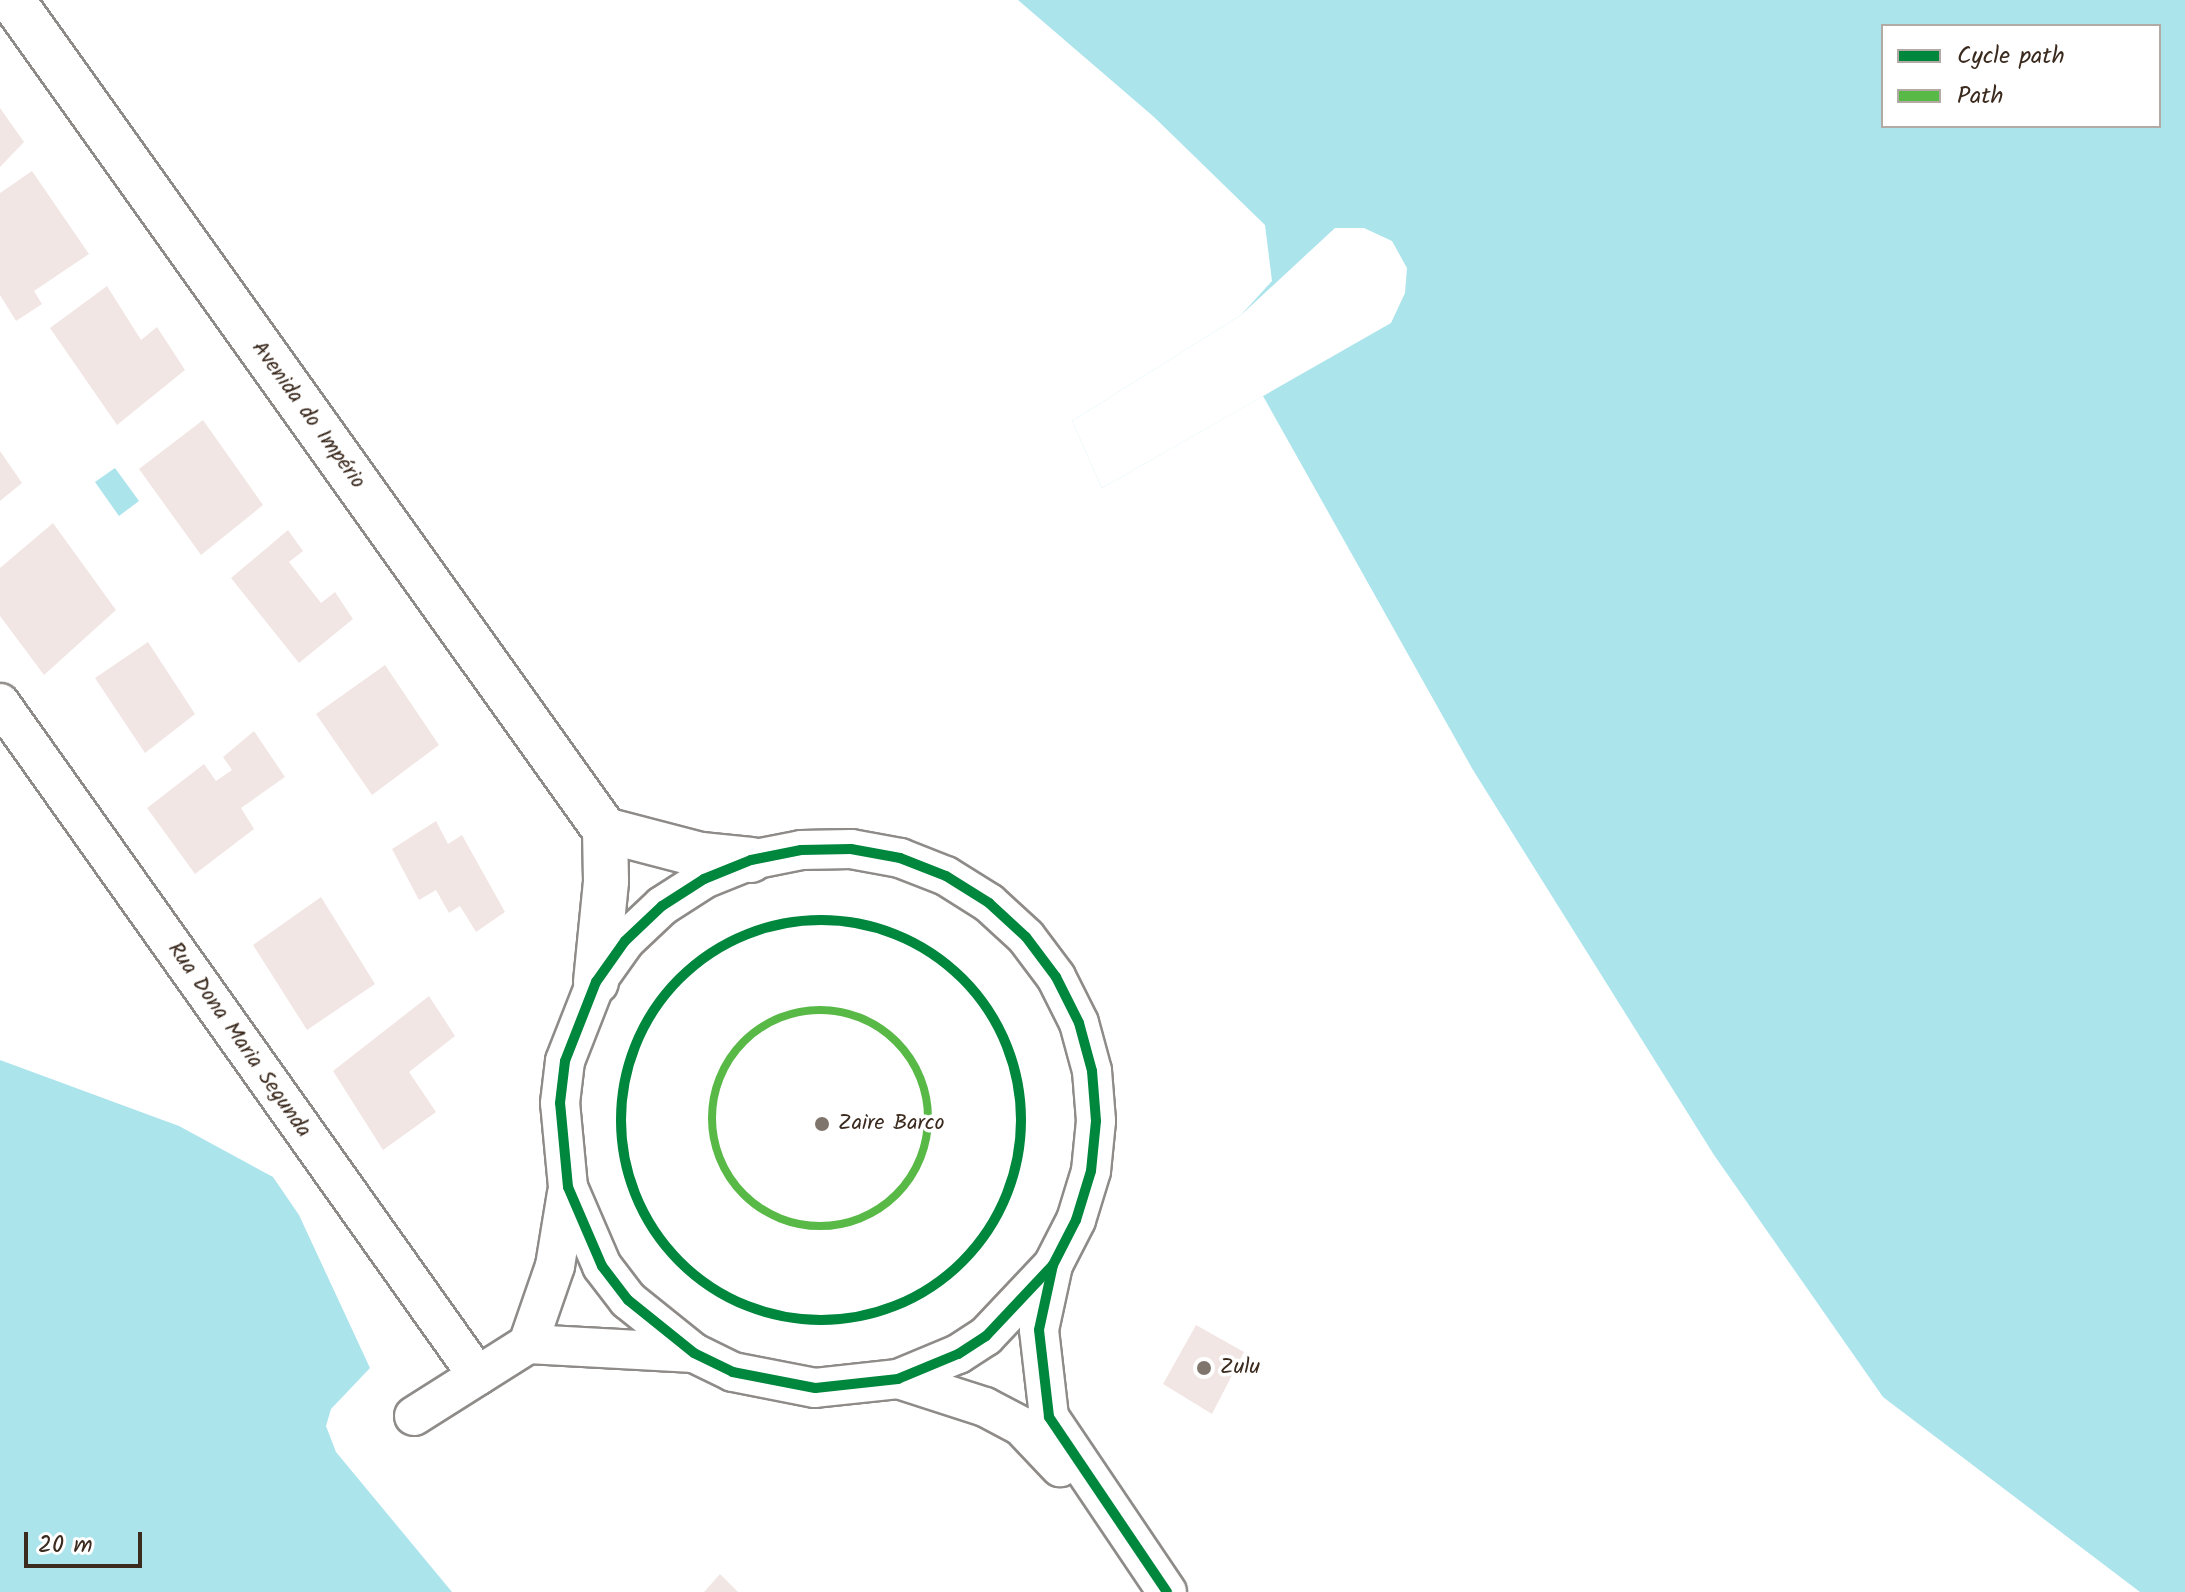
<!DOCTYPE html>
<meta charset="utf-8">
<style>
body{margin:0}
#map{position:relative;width:2185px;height:1592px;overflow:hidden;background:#fff;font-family:Kalam,sans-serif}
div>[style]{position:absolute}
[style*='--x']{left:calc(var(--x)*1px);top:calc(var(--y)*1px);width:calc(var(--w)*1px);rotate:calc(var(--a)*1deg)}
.water>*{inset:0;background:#ace4ec}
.pier>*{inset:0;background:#fff}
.building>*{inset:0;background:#f2e6e4}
.roads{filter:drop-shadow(2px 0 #8e8b88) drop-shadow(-2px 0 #8e8b88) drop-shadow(0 2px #8e8b88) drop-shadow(0 -2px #8e8b88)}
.minor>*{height:38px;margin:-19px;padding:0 19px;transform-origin:19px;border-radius:19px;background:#fff}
.tertiary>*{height:44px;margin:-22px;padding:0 22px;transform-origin:22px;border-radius:22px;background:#fff}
.quiet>*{height:8px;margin-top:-4px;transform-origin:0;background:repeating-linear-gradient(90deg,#58b947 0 16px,transparent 0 24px)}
.quiet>.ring{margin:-4px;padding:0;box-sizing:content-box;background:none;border:8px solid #58b947;border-radius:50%}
.cycleway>*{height:10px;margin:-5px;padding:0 5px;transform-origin:5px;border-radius:5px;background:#00873e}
.cycleway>.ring{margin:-5px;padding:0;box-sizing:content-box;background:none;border:10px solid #00873e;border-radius:50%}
.dots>*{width:22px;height:22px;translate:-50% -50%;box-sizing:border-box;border:4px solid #fff;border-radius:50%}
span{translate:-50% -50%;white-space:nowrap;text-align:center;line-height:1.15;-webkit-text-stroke:7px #fff;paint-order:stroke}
.street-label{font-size:22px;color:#3b2a1e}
.poi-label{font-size:22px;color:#3b2a1e}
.left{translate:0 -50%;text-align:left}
.legend{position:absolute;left:1881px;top:24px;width:280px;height:104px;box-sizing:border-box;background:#fff;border:2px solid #b1aaa5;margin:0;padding:10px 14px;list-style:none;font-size:24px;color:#3b2a1e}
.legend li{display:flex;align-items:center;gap:16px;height:40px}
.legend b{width:40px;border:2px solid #b1aaa5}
.scale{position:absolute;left:24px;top:1532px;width:118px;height:36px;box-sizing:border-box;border:4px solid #3b2a1e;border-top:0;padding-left:10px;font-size:24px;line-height:28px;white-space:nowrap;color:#3b2a1e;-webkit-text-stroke:6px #fff;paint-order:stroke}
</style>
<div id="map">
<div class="water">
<i style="clip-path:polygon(evenodd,1018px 0,2185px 0,2185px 1592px,2140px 1592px,1883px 1397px,1714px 1155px,1473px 770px,1263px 396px,1102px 488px,1072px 421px,1241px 315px,1272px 281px,1265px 225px,1154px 117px,1018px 0,1883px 26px,2159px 26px,2159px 126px,1883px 126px,1883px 26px)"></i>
<i style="clip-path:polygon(115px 468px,139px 501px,119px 516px,95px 482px)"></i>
<i style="clip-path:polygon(0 1060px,179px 1126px,273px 1177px,299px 1215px,370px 1368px,331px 1409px,326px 1426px,336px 1452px,452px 1592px,0 1592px)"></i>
</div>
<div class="pier">
<i style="clip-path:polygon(1335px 228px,1364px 228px,1392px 241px,1407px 268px,1405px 293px,1391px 323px,1102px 488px,1072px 421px,1241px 315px)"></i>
</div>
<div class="building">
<i style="clip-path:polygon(0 108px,24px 142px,0 167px)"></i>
<i style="clip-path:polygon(32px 171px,89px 254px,34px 291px,42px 304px,16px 321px,0 295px,0 193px)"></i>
<i style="clip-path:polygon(107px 286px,141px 340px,157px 327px,185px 370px,117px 425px,50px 328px)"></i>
<i style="clip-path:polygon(203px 420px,263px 505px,201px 555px,139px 469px)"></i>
<i style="clip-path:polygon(0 451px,22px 483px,0 501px)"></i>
<i style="clip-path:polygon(53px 523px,116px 610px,44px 675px,0 616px,0 568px)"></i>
<i style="clip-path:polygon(288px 530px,303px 551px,289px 562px,321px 603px,335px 592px,353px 619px,299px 663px,231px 578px)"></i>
<i style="clip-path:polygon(148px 642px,195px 714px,145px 753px,95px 678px)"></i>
<i style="clip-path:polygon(385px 665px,439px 745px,372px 795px,316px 714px)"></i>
<i style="clip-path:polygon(254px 731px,285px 777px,241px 808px,254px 829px,195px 874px,147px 808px,204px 764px,216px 781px,232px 770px,223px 757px)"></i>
<i style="clip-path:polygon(436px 821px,448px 844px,462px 835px,505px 912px,476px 932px,460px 906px,449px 913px,436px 890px,419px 900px,392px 849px)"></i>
<i style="clip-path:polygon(321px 897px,375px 984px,307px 1030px,253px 945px)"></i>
<i style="clip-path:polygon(429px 996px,455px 1036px,409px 1072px,436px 1112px,383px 1150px,333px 1071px)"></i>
<i style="clip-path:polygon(1196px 1325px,1244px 1352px,1212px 1414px,1163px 1384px)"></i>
<i style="clip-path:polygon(720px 1574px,738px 1592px,704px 1592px)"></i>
</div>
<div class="roads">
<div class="minor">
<i style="--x:0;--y:703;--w:825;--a:54.62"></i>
<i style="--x:1053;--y:1265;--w:98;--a:133.3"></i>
<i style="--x:986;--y:1336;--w:33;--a:147"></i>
<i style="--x:958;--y:1354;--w:65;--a:157.4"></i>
<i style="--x:898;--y:1379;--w:83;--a:173.8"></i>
<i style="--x:815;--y:1388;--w:84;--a:-169"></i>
<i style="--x:733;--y:1372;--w:43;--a:-154"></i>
<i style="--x:694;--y:1353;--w:85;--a:-141.2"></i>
<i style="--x:628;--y:1300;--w:43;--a:-127.4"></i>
<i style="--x:602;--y:1266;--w:86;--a:-113.3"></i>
<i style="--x:568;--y:1187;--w:84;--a:-95.4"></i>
<i style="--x:560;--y:1103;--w:42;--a:-83.2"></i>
<i style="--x:565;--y:1061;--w:85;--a:-68.6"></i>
<i style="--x:596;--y:982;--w:50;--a:-54.7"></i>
<i style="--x:625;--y:941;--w:51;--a:-43.4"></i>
<i style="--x:662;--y:906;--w:50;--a:-32.7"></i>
<i style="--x:704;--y:879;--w:51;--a:-22"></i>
<i style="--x:751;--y:860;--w:51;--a:-11.3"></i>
<i style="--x:801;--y:850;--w:50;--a:-1.1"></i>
<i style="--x:851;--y:849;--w:50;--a:10.4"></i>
<i style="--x:900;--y:858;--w:49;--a:21.4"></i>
<i style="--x:946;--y:876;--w:51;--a:32.1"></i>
<i style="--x:989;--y:903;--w:50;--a:42.6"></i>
<i style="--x:1026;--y:937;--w:50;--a:53.1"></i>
<i style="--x:1056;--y:977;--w:51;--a:63.4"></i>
<i style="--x:1079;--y:1023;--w:50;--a:74.8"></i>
<i style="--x:1092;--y:1071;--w:50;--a:85.4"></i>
<i style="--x:1096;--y:1121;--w:50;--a:95.7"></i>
<i style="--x:1091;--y:1171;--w:51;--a:107"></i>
<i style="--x:1076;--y:1220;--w:51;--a:117.1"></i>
<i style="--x:1053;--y:1265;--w:66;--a:102.2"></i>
<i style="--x:1039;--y:1330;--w:88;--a:83.4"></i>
<i style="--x:1049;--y:1417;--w:211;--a:56"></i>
<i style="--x:528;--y:1344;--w:83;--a:-70.9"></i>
<i style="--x:555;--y:1266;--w:74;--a:-80.7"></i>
<i style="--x:898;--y:1379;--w:91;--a:17.8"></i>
<i style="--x:985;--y:1407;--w:41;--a:27.8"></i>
<i style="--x:1021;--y:1426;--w:57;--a:46.4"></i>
<i style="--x:414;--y:1416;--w:135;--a:-32.3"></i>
<i style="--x:528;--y:1344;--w:166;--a:3.1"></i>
</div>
<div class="tertiary">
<i style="--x:12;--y:0;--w:1020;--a:54.46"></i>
<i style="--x:605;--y:830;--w:99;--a:14.6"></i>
<i style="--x:701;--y:855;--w:50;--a:5.7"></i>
<i style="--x:596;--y:982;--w:101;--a:-84.3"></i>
<i style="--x:606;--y:881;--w:51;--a:-91.1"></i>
</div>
</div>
<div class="quiet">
<i class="ring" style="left:712px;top:1010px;width:208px;height:208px"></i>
</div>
<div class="cycleway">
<i class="ring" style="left:621px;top:920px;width:390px;height:390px"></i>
<i style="--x:1053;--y:1265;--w:98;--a:133.3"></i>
<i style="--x:986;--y:1336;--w:33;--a:147"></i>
<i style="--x:958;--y:1354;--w:65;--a:157.4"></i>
<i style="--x:898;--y:1379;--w:83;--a:173.8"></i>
<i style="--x:815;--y:1388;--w:84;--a:-169"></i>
<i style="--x:733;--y:1372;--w:43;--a:-154"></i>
<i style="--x:694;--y:1353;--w:85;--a:-141.2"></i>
<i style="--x:628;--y:1300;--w:43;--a:-127.4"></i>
<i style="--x:602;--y:1266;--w:86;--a:-113.3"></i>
<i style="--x:568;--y:1187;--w:84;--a:-95.4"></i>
<i style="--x:560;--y:1103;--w:42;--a:-83.2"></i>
<i style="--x:565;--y:1061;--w:85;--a:-68.6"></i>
<i style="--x:596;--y:982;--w:50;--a:-54.7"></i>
<i style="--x:625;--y:941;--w:51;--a:-43.4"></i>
<i style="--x:662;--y:906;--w:50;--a:-32.7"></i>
<i style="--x:704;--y:879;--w:51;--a:-22"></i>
<i style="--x:751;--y:860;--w:51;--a:-11.3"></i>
<i style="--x:801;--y:850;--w:50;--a:-1.1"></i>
<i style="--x:851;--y:849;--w:50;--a:10.4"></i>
<i style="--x:900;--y:858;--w:49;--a:21.4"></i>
<i style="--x:946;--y:876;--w:51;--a:32.1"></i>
<i style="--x:989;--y:903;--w:50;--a:42.6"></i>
<i style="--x:1026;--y:937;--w:50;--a:53.1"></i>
<i style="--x:1056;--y:977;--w:51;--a:63.4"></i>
<i style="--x:1079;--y:1023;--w:50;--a:74.8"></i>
<i style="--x:1092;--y:1071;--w:50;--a:85.4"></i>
<i style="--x:1096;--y:1121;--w:50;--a:95.7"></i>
<i style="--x:1091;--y:1171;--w:51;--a:107"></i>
<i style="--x:1076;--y:1220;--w:51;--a:117.1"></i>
<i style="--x:1053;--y:1265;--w:66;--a:102.2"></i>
<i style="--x:1039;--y:1330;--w:88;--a:83.4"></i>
<i style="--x:1049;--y:1417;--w:211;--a:56"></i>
</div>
<div class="dots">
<i style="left:822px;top:1124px;background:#80756d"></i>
<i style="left:1204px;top:1368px;background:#80756d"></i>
</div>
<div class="street-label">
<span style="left:308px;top:415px;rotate:54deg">Avenida do Império</span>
<span style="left:239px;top:1040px;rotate:55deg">Rua Dona Maria Segunda</span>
</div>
<div class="poi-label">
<span class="left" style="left:838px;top:1124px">Zaire Barco</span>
<span class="left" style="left:1220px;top:1368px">Zulu</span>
</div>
<ul class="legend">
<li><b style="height:10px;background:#00873e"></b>Cycle path</li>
<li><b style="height:10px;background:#58b947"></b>Path</li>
</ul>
<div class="scale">20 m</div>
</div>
